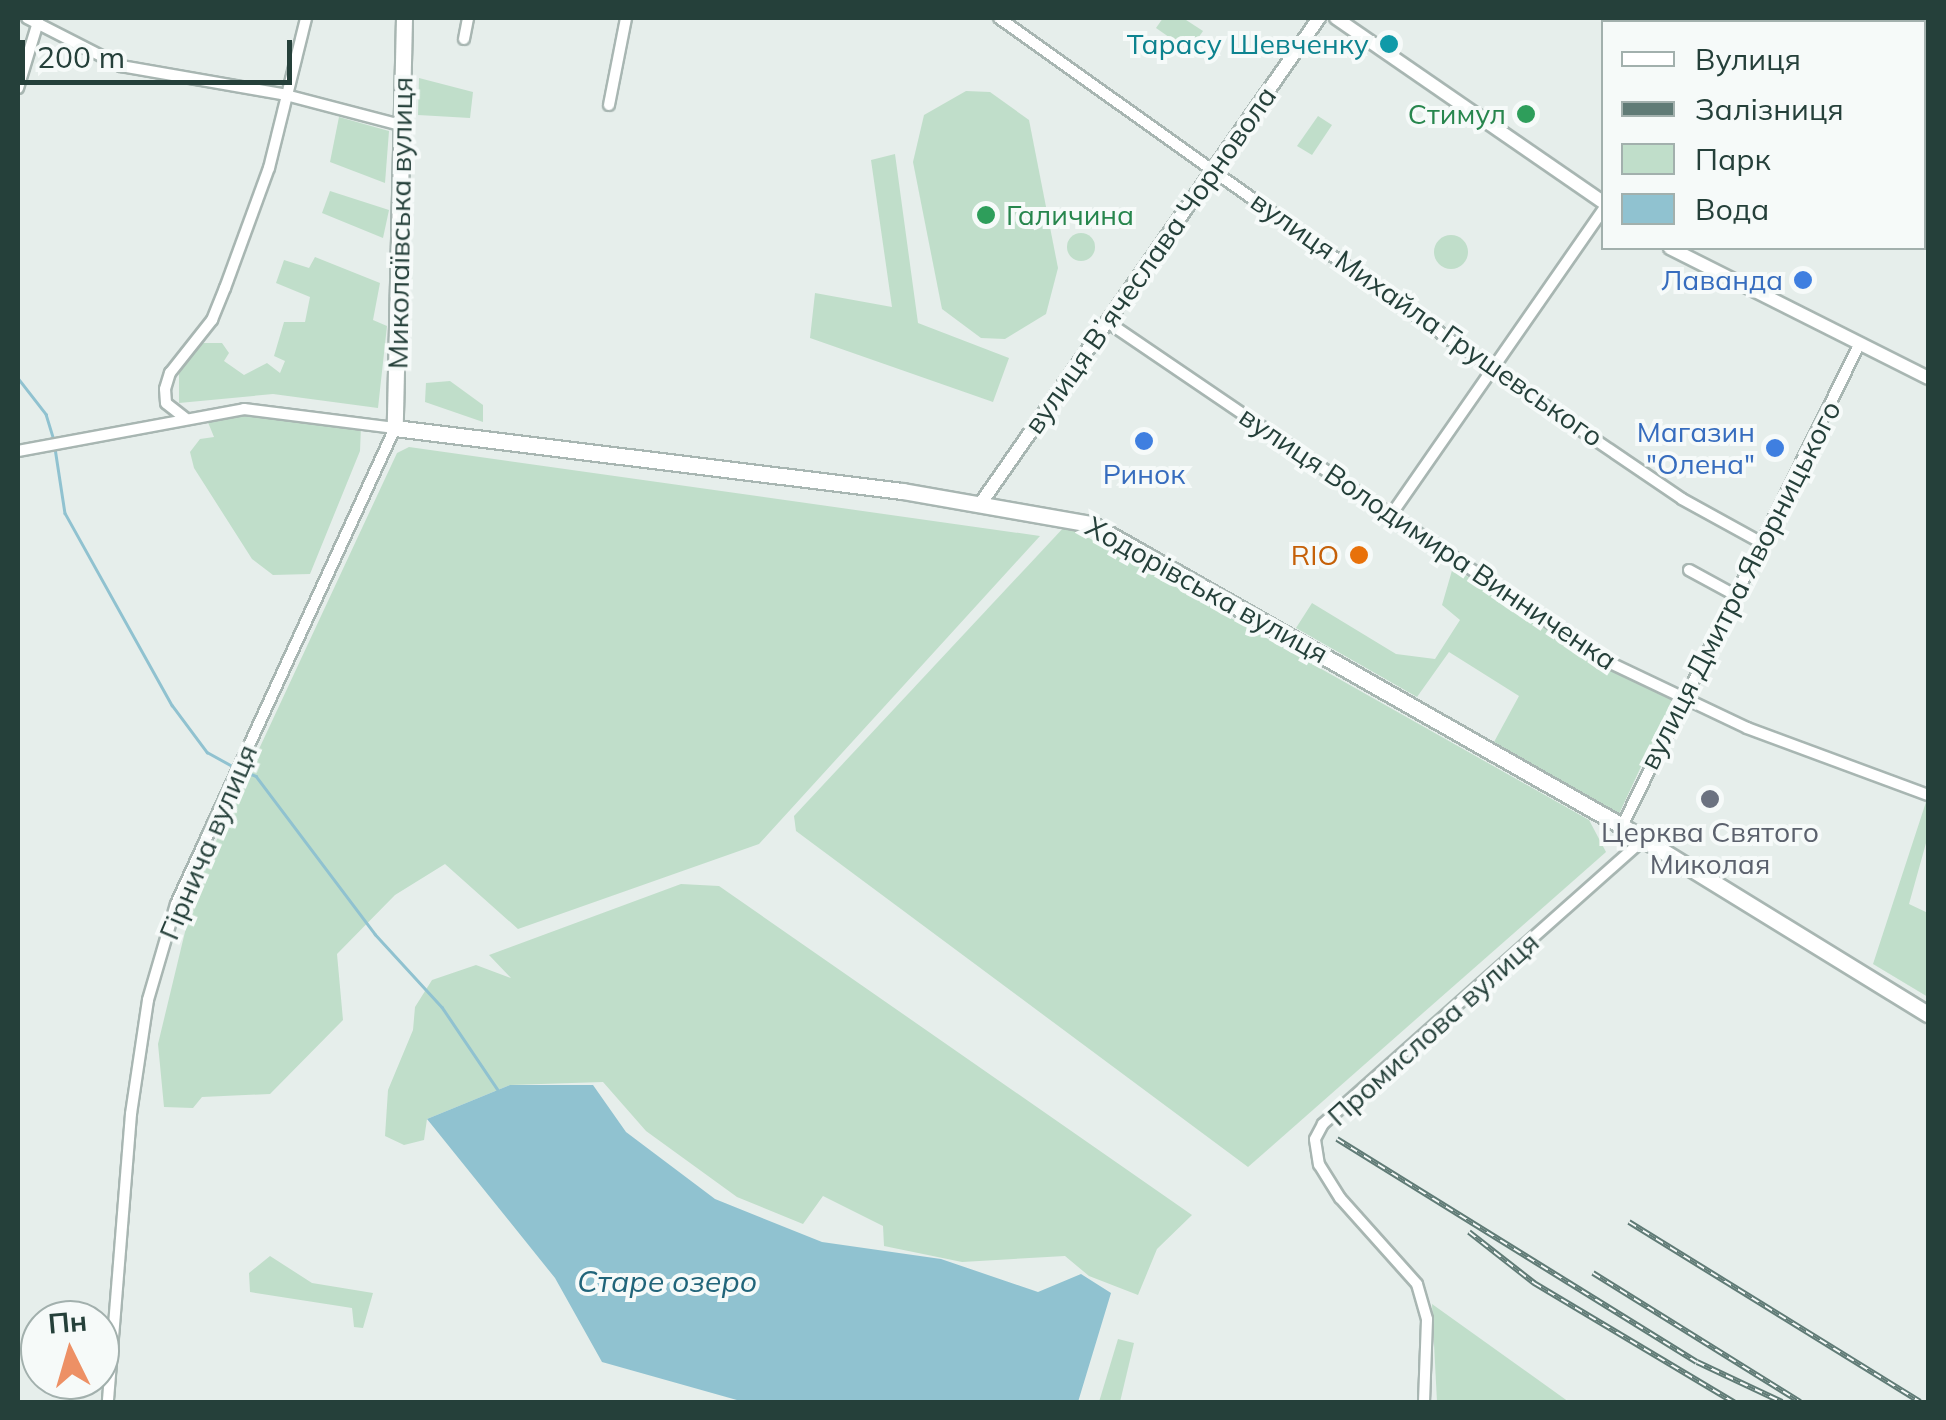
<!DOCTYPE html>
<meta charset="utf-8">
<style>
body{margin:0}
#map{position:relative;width:1946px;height:1420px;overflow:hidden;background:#e6eeeb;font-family:Mulish,sans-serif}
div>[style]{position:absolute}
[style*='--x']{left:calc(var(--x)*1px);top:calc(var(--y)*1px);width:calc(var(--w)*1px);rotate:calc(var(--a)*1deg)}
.green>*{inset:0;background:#c0deca}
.round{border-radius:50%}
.water>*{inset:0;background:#90c2d0}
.stream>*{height:2.5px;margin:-1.25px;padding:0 1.25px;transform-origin:1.25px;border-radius:1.25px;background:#90c2d0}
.roads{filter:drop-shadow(2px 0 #a8b6b2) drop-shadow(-2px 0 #a8b6b2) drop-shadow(0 2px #a8b6b2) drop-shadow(0 -2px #a8b6b2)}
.minor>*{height:10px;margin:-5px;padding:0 5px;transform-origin:5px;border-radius:5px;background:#fff}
.tertiary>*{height:12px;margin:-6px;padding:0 6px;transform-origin:6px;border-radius:6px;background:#fff}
.secondary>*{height:15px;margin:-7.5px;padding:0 7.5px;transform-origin:7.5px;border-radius:7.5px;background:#fff}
.rail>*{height:6px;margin-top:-3px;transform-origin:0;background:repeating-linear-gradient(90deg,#f6faf9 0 8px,#607b76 0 16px);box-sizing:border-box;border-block:2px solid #607b76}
.dots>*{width:28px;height:28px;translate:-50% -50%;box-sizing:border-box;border:5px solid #f6faf9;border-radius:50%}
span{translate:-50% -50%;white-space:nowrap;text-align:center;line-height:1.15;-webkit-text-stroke:8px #f6faf9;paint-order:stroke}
.culture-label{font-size:28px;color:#0d838f}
.right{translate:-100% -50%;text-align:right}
.leisure-label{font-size:28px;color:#27864d}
.left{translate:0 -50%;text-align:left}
.street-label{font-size:28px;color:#25403a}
.shop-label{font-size:28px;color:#366cbe}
.food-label{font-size:28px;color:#c56008}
.worship-label{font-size:28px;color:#5b616d}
.water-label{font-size:30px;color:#21657a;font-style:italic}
.frame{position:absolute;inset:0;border:20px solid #25403a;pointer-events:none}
.legend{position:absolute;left:1601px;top:20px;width:325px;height:230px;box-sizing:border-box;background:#f6faf9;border:2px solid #a2b0ad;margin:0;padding:12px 18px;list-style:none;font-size:30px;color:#25403a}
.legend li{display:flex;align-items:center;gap:20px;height:50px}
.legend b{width:50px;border:2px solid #a2b0ad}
.north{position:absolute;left:20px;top:1300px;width:100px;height:100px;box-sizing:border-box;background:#f6faf9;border:2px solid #a2b0ad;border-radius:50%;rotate:355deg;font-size:28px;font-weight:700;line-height:40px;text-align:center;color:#25403a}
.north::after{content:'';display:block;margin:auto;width:35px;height:45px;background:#ed9065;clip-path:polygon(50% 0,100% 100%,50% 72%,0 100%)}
.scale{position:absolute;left:20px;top:40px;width:272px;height:45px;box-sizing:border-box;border:5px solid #25403a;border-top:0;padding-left:12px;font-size:30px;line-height:35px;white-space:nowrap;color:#25403a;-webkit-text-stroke:8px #f6faf9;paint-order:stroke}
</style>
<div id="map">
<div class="green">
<i style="clip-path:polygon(1163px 18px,1183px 18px,1203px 31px,1189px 51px,1156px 28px)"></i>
<i style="clip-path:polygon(419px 78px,473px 92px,470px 118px,418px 115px)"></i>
<i style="clip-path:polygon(966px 91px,990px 92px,1029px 120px,1058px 268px,1046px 314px,1005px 339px,981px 338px,942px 309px,913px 162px,924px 115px)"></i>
<i style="clip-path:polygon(1318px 116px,1332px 125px,1312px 155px,1297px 146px)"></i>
<i style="clip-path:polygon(339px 117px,389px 131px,385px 183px,330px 162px)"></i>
<i style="clip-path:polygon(895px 154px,918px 323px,1009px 358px,993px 402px,810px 338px,815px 293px,892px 307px,871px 160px)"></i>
<i style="clip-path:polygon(330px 191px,389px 210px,383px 238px,322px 213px)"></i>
<i class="round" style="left:1067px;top:233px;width:28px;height:28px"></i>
<i class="round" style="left:1434px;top:235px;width:34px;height:34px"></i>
<i style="clip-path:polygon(315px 257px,380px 283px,373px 320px,387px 326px,378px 408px,273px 394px,179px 403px,179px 351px,198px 343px,222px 343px,229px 353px,224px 361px,244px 375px,267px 363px,280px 373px,285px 361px,274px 356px,284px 322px,305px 322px,310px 297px,276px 283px,284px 260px,309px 268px)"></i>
<i style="clip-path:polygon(450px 381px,483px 405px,483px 422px,425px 402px,426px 383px)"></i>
<i style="clip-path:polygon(261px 413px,361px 426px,360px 451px,310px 574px,273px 575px,252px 559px,194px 468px,190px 452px,200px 439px,214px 437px,207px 420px)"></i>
<i style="clip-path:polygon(409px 447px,1040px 536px,759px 844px,518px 929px,445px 864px,395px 895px,337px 954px,343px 1020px,270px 1094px,202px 1097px,193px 1108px,164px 1107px,158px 1044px,197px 882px,397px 453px)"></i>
<i style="clip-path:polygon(1066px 525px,1589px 820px,1606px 852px,1248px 1167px,796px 831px,794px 816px)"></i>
<i style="clip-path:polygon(1453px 567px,1602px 666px,1672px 700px,1619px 814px,1494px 742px,1519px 696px,1449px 652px,1417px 697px,1296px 628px,1312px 603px,1396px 654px,1435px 659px,1460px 620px,1442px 605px)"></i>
<i style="clip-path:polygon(1926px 802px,1928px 836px,1909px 904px,1928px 913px,1928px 997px,1873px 964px)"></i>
<i style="clip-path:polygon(681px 884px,719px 886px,1192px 1215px,1157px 1249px,1138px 1295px,1089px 1276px,1065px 1256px,962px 1262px,884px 1246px,883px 1226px,823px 1196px,803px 1224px,737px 1197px,646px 1131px,603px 1082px,510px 1085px,427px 1119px,424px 1140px,404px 1145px,385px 1136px,388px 1090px,413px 1030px,415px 1007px,432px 980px,476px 965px,511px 978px,489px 955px)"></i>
<i style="clip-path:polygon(270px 1256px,312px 1283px,373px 1293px,363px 1328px,354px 1327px,352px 1308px,250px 1292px,249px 1273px)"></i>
<i style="clip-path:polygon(1432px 1304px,1569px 1402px,1437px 1402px)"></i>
<i style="clip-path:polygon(1118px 1339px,1134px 1343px,1120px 1402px,1099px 1402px)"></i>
</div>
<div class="water">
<i style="clip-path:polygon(510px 1085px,593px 1085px,626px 1132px,715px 1199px,822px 1242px,941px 1259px,1038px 1292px,1081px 1274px,1111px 1293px,1078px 1402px,744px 1402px,602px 1362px,555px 1278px,427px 1119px)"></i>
</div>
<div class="stream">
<i style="--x:18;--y:378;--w:46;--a:52.1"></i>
<i style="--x:46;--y:414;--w:27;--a:73"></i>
<i style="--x:55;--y:448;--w:66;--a:81.3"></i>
<i style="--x:65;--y:513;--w:220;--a:60.9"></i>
<i style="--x:172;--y:705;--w:59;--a:53.3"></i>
<i style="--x:207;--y:752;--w:33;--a:29"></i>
<i style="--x:243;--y:771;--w:14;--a:21"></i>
<i style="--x:256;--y:776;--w:198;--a:53"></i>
<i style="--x:375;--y:934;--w:99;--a:47.5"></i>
<i style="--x:442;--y:1007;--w:100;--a:56"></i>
</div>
<div class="roads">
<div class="minor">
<i style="--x:27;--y:18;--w:106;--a:27.1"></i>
<i style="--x:121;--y:66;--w:163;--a:9.9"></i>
<i style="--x:282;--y:94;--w:122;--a:14.7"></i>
<i style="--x:999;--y:18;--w:608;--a:35.49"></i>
<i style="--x:1494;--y:371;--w:227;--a:34.2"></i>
<i style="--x:1682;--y:499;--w:91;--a:28.8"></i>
<i style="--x:464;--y:39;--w:21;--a:-79"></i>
<i style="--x:18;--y:88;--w:69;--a:-73.1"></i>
<i style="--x:609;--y:105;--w:89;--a:-78.9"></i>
<i style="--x:1109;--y:323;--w:601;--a:34.22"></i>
<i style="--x:1606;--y:661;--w:156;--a:25.4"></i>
<i style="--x:1747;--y:728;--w:193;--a:20.3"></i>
<i style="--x:185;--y:418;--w:24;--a:-142"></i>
<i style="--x:166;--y:403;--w:14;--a:-94"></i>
<i style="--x:165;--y:389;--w:17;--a:-73"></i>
<i style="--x:170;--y:373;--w:68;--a:-51.6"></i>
<i style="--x:212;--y:320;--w:35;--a:-68"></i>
<i style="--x:225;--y:288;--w:128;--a:-69.9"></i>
<i style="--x:269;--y:168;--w:154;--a:-76.1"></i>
<i style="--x:18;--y:451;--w:230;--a:-10.5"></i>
<i style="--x:244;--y:409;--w:152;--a:7.2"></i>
<i style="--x:395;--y:428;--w:524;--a:114.71"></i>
<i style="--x:176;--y:904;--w:100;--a:106.3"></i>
<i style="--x:148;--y:1000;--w:115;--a:98.5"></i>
<i style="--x:131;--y:1114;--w:289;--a:94.6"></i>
<i style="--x:1391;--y:515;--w:374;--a:-55.2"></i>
<i style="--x:1689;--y:570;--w:52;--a:28.5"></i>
<i style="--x:1622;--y:826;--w:536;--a:-63.77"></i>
<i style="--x:1424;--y:1402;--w:83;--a:-87.9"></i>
<i style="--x:1427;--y:1319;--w:36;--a:-106"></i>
<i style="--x:1417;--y:1284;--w:115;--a:-131.8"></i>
<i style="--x:1340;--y:1198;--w:39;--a:-122"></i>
<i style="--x:1319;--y:1165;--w:26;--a:-99"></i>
<i style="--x:1315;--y:1139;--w:17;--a:-62"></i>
<i style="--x:1323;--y:1124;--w:428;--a:-41.6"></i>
</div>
<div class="tertiary">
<i style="--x:1336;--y:18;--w:326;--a:34.6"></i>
<i style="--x:1670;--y:248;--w:289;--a:26.7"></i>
<i style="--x:981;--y:503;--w:591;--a:-55.13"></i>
</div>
<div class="secondary">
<i style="--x:404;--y:18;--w:410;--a:91.3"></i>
<i style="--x:395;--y:428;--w:511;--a:7.08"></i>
<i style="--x:902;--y:491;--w:192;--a:9.9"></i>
<i style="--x:1091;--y:524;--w:611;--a:29.63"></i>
<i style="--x:1622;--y:826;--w:359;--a:31.6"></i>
</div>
</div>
<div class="rail">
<i style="--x:1337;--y:1139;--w:423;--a:31.8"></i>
<i style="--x:1697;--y:1362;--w:94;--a:25.2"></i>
<i style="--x:1629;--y:1222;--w:342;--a:31.7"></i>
<i style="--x:1469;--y:1232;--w:83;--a:38.1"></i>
<i style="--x:1534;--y:1283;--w:233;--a:30.8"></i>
<i style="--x:1593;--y:1273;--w:244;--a:31.9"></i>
</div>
<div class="dots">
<i style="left:1389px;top:44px;background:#0f9aa8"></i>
<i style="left:1526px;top:114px;background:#2e9e5b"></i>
<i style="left:986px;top:215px;background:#2e9e5b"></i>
<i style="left:1803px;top:280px;background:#3f7fe0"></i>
<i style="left:1144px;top:441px;background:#3f7fe0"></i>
<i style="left:1775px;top:448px;background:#3f7fe0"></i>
<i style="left:1359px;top:555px;background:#e8710a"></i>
<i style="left:1710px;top:799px;background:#6b7280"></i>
</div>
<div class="culture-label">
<span class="right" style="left:1369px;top:44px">Тарасу Шевченку</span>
</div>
<div class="leisure-label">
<span class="right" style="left:1506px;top:114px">Стимул</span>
<span class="left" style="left:1006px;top:215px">Галичина</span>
</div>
<div class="street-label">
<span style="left:400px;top:223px;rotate:-89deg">Миколаївська вулиця</span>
<span style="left:1150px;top:260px;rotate:-55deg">вулиця Вʼячеслава Чорновола</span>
<span style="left:1427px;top:319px;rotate:35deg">вулиця Михайла Грушевського</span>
<span style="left:1428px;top:538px;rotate:34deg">вулиця Володимира Винниченка</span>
<span style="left:1740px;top:585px;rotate:-63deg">вулиця Дмитра Яворницького</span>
<span style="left:1207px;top:590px;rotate:29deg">Ходорівська вулиця</span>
<span style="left:208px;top:842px;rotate:-67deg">Гірнича вулиця</span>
<span style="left:1433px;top:1029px;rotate:-42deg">Промислова вулиця</span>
</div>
<div class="shop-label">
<span class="right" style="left:1783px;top:280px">Лаванда</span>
<span class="right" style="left:1755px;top:448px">Магазин<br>"Олена"</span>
<span style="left:1144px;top:474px">Ринок</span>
</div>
<div class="food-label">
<span class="right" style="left:1339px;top:555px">RIO</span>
</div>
<div class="worship-label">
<span style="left:1710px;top:848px">Церква Святого<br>Миколая</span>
</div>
<div class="water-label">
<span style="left:667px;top:1281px">Старе озеро</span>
</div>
<div class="frame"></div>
<ul class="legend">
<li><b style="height:12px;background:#fff"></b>Вулиця</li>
<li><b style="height:12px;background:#607b76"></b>Залізниця</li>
<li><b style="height:28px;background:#c0deca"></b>Парк</li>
<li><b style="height:28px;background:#90c2d0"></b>Вода</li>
</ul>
<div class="north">Пн</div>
<div class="scale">200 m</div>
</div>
